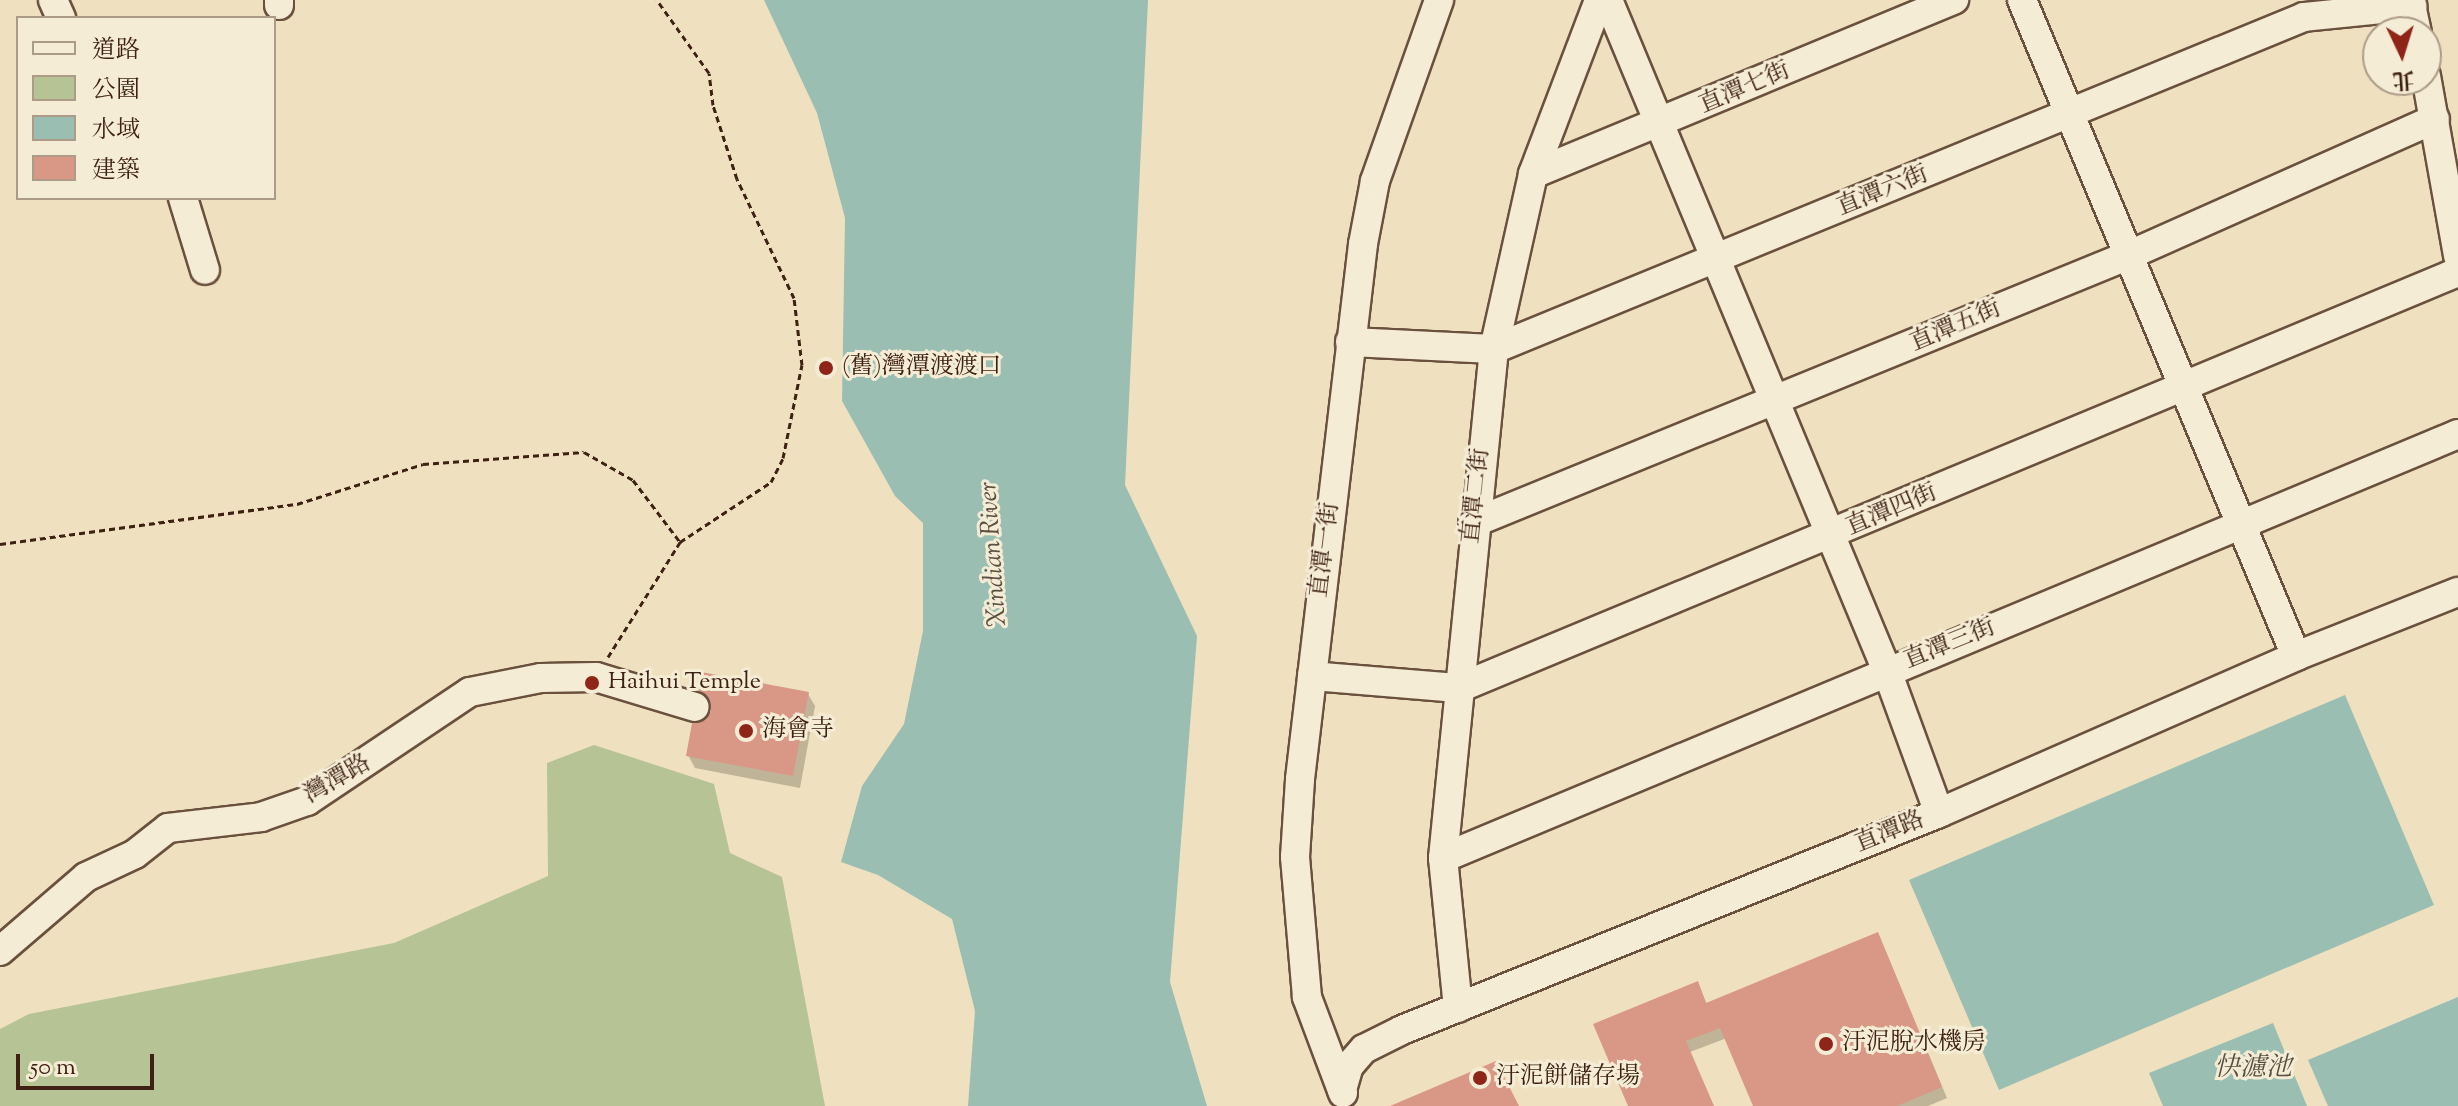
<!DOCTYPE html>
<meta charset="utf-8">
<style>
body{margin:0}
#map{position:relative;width:2458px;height:1106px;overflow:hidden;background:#efe1bf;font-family:"Sorts Mill Goudy","Noto Serif TC",serif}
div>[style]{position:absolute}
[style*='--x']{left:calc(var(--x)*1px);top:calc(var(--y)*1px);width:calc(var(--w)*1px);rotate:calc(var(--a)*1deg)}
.green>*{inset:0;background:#b6c394}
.water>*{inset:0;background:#9abeb1}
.shadow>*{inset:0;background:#0003}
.building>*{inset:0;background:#d99785}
.path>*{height:3px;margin-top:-1.5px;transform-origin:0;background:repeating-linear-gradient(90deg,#3e2113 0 6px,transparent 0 10px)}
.roads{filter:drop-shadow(2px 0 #6a513e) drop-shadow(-2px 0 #6a513e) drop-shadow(0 2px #6a513e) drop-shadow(0 -2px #6a513e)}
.minor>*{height:28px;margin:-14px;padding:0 14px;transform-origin:14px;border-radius:14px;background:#f5ecd5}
.dots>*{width:22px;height:22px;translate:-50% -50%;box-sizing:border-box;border:4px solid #f5ecd5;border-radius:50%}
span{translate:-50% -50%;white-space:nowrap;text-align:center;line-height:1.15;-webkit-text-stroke:6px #f5ecd5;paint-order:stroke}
.street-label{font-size:24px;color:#3e2113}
.poi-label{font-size:24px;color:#3e2113}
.left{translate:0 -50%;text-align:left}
.water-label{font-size:26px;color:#5a5042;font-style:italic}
.legend{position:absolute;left:16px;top:16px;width:260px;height:184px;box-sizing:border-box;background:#f5ecd5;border:2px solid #ac9b87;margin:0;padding:10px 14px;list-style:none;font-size:24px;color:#3e2113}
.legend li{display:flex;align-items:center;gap:16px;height:40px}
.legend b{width:40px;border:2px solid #ac9b87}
.north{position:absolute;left:2362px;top:16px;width:80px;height:80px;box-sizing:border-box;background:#f5ecd5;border:2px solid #ac9b87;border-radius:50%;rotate:176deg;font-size:22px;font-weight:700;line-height:32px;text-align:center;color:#3e2113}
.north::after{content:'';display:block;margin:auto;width:28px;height:36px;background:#8f2418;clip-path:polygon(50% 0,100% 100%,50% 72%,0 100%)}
.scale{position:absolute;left:16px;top:1054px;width:138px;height:36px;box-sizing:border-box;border:4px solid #3e2113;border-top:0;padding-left:10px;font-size:24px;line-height:28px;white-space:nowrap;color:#3e2113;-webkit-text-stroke:6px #f5ecd5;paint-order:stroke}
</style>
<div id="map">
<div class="green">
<i style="clip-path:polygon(594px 745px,714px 784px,730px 853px,782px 877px,825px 1106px,0 1106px,0 1029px,29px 1014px,394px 943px,548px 876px,547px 763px)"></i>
</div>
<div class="water">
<i style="clip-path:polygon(764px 0,1148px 0,1125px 485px,1197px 636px,1170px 982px,1207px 1106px,968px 1106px,975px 1011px,952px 919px,878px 875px,841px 862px,862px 786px,904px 724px,923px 631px,923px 523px,895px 496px,842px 401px,845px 218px,817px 113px)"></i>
<i style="clip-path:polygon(2345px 695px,2434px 905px,1999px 1090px,1909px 880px)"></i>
<i style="clip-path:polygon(2458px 997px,2458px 1106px,2328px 1106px,2308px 1060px)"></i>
<i style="clip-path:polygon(2273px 1023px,2307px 1106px,2163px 1106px,2149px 1073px)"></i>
</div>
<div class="shadow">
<i style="clip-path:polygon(700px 690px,808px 694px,815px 706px,800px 788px,695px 768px,688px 755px,714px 712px)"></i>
<i style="clip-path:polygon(1883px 945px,1947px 1098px,1928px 1106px,1755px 1106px,1727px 1038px,1690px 1052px,1713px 1106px,1630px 1106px,1697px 983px,1707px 1004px)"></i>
</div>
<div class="building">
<i style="clip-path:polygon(701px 672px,809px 692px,793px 776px,686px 756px,692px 723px,706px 720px,711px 711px,708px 696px,698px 690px)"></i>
<i style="clip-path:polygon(1878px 932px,1942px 1087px,1897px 1106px,1753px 1106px,1720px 1028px,1686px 1041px,1714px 1106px,1628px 1106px,1593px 1024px,1698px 981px,1706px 1003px)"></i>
<i style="clip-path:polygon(1496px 1061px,1519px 1106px,1390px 1106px)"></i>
</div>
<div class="path">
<i style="--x:0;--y:544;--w:300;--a:-7.7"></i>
<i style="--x:297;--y:504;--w:132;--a:-17.6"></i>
<i style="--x:423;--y:464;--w:161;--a:-4.3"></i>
<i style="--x:584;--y:452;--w:56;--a:29.7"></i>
<i style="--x:633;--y:480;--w:78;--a:52.8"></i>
<i style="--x:608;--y:657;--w:136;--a:-57.9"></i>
<i style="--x:680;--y:542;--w:109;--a:-33.4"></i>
<i style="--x:771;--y:482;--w:27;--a:-63"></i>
<i style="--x:783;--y:458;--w:95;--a:-78.5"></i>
<i style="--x:802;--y:365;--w:67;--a:-96.8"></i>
<i style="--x:794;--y:298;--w:132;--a:-115.6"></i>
<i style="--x:737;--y:179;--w:78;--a:-108"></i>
<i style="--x:713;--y:105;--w:32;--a:-97"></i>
<i style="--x:709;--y:73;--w:90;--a:-125.5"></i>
</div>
<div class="roads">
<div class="minor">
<i style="--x:53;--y:0;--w:20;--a:66"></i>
<i style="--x:279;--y:0;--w:5;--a:90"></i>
<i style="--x:1608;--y:0;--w:727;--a:67.42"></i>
<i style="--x:1887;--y:671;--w:151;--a:69.9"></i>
<i style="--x:2022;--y:0;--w:711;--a:67.33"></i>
<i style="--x:2410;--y:0;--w:33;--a:78"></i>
<i style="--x:2426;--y:76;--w:183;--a:79.9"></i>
<i style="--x:1533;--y:174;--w:456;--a:-22.5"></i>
<i style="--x:183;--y:198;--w:75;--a:73"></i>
<i style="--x:1350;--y:342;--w:144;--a:2.8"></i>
<i style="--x:1494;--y:349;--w:875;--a:-22.29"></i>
<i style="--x:2304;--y:17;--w:109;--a:-5.8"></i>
<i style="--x:1473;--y:523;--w:706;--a:-22.21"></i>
<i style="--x:2127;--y:256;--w:337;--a:-24"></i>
<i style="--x:1312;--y:676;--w:147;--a:4.7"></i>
<i style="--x:1459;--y:688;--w:1082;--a:-22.61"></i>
<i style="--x:1443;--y:858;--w:1100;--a:-22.67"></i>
<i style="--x:0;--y:951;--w:113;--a:-40.7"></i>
<i style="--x:86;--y:877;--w:54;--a:-25.1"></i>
<i style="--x:135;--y:854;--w:42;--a:-38.2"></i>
<i style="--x:168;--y:828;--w:94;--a:-6.7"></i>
<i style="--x:261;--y:817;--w:49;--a:-19.2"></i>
<i style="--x:307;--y:801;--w:196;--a:-33.8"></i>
<i style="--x:470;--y:692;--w:72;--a:-11.2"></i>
<i style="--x:541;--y:678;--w:55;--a:-1"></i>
<i style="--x:596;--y:677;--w:103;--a:16.9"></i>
<i style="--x:1458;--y:1008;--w:151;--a:-95.7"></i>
<i style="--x:1443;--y:858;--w:512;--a:-84.28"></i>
<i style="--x:1494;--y:349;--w:179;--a:-77.4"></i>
<i style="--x:1533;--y:174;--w:186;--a:-69.2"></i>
<i style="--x:1342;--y:1090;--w:25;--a:-74"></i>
<i style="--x:1349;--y:1066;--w:23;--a:-49"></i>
<i style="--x:1364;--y:1049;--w:42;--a:-26.6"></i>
<i style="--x:1402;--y:1030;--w:579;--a:-22"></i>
<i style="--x:1939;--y:813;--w:390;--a:-23.7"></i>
<i style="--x:2296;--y:656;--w:174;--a:-21.6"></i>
<i style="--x:1343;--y:1093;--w:103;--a:-110.6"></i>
<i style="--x:1307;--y:997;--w:141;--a:-94.9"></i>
<i style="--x:1295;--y:857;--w:78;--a:-86.3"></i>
<i style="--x:1300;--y:779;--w:539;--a:-83.28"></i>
<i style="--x:1363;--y:244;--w:64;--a:-79.2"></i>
<i style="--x:1375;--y:181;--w:192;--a:-70.5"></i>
</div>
</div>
<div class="dots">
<i style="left:826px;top:368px;background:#8f2418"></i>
<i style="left:592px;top:683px;background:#8f2418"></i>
<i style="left:746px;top:731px;background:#8f2418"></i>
<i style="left:1826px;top:1044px;background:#8f2418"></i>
<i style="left:1480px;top:1078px;background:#8f2418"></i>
</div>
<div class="street-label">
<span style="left:1745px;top:89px;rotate:-23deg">直潭七街</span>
<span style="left:1883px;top:192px;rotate:-22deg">直潭六街</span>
<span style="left:1956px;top:327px;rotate:-23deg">直潭五街</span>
<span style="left:1477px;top:496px;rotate:-84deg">直潭二街</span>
<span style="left:1892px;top:511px;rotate:-23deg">直潭四街</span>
<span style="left:1326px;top:550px;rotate:-83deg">直潭一街</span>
<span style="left:1950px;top:645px;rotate:-22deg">直潭三街</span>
<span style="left:338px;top:780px;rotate:-30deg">灣潭路</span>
<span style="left:1890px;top:833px;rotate:-22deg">直潭路</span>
</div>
<div class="poi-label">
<span class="left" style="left:842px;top:368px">(舊)灣潭渡渡口</span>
<span class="left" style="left:608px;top:683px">Haihui Temple</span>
<span class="left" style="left:762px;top:731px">海會寺</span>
<span class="left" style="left:1842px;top:1044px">汙泥脫水機房</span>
<span class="left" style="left:1496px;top:1078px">汙泥餅儲存場</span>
</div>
<div class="water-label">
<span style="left:994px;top:554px;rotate:-94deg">Xindian River</span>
<span style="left:2253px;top:1069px">快濾池</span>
</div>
<ul class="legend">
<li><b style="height:10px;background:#f5ecd5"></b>道路</li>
<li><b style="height:22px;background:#b6c394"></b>公園</li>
<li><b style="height:22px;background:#9abeb1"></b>水域</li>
<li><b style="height:22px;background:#d99785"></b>建築</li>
</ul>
<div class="north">北</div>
<div class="scale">50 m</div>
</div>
